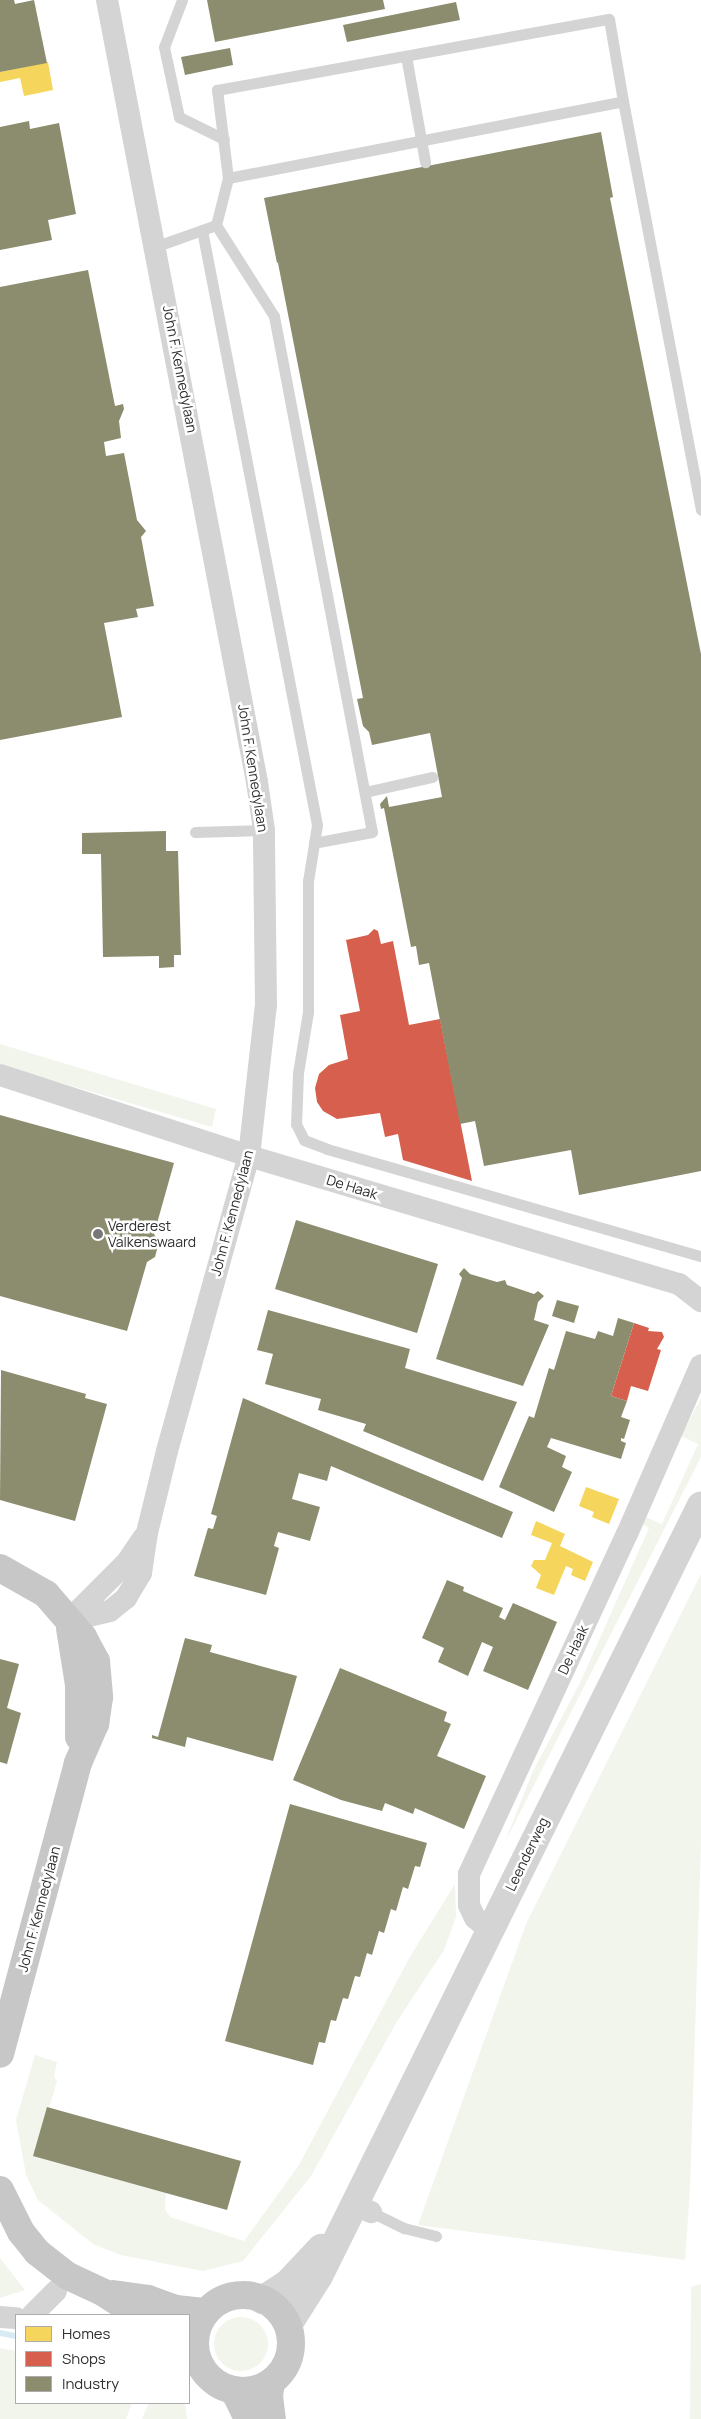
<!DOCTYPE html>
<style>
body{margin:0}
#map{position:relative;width:701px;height:2419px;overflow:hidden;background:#fff;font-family:Manrope,sans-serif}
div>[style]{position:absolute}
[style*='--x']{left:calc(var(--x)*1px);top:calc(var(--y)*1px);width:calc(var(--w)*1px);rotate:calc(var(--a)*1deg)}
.green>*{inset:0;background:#f1f5ec}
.round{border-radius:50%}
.homes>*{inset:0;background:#f6d55c}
.shops>*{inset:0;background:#d6604d}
.industry>*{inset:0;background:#8c8c6e}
.stream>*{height:5.5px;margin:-2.75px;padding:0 2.75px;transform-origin:2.75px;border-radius:2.75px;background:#d8ebf3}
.service>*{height:11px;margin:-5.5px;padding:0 5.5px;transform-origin:5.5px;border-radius:5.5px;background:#d4d4d4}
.minor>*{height:22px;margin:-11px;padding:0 11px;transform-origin:11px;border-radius:11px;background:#d4d4d4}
.tertiary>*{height:28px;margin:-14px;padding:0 14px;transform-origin:14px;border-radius:14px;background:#d4d4d4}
.primary>*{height:28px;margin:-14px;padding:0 14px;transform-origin:14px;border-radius:14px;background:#c7c7c7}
.primary>.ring{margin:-14px;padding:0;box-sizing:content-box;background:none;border:28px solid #c7c7c7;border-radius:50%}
.dots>*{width:14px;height:14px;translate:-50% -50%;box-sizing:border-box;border:2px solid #fff;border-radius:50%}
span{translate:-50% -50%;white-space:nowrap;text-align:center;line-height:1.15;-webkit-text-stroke:5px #fff;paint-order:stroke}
.street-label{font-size:14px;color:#2f2f2f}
.poi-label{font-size:14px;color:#2f2f2f}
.left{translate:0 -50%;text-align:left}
.legend{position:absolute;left:15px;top:2314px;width:175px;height:90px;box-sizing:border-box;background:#fff;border:1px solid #acacac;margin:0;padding:6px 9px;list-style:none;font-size:15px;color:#2f2f2f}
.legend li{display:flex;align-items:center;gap:10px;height:25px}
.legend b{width:25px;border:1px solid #acacac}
</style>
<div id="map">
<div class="green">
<i style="clip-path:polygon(0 1044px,216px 1109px,212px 1127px,0 1065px)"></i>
<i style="clip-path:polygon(701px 1398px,701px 1457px,504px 1844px,533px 1771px,580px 1683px,649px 1528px,642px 1524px,645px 1517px,662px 1524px,698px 1444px,681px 1436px)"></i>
<i style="clip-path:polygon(701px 1574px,701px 1843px,690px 2189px,685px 2260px,418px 2225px,526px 1924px)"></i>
<i style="clip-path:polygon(455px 1884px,456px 1917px,444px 1950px,396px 2023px,311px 2176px,243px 2261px,203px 2271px,121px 2255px,93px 2244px,38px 2200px,26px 2175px,16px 2120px,35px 2055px,57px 2062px,54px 2077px,57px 2081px,40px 2138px,166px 2190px,165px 2209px,170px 2217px,244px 2241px,299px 2165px,411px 1955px)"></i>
<i style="clip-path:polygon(0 2258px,25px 2290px,0 2298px)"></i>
<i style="clip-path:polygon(701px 2284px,701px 2419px,690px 2419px,691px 2287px)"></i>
<i class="round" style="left:214px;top:2317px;width:54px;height:54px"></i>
<i style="clip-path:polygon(0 2348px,16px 2351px,16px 2403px,132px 2403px,126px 2419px,0 2419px)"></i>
<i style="clip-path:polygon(149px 2403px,185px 2403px,187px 2419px,142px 2419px)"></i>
</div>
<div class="homes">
<i style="clip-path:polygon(48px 62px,53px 90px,24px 96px,20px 78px,0 82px,0 72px)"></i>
<i style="clip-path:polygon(586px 1487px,619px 1499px,609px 1524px,592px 1517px,594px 1512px,579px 1506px)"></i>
<i style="clip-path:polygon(536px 1521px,565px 1534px,560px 1546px,593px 1562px,585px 1581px,571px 1575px,573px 1569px,566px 1566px,554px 1595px,536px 1588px,541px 1575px,531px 1566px,534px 1560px,545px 1560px,552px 1543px,531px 1535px)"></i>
</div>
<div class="shops">
<i style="clip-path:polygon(374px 929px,378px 931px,381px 944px,393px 941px,409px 1025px,440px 1019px,472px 1181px,403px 1160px,398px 1134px,385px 1137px,380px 1113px,337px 1119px,323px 1111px,317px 1102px,315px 1088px,319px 1074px,329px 1065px,348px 1059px,340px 1015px,360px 1011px,346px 940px,368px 935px)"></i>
<i style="clip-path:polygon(634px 1323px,649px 1328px,648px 1331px,662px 1332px,664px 1337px,657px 1349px,661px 1350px,648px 1391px,631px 1386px,627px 1401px,611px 1396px)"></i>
</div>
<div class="industry">
<i style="clip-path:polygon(0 0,14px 0,15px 4px,34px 0,47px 63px,0 72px)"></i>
<i style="clip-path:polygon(207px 0,383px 0,385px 9px,215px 42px)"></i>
<i style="clip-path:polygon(456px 2px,460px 20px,347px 42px,343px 25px)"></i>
<i style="clip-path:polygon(230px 48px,233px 65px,185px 75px,181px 57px)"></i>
<i style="clip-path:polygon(29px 121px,30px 129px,59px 123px,76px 214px,48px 220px,52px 240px,0 250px,0 127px)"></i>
<i style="clip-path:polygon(601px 132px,613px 197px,610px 198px,701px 654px,701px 1171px,579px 1195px,571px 1150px,484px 1166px,475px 1121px,460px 1124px,429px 963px,419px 965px,416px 946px,411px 947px,384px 808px,381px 809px,380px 804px,387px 796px,389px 807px,442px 797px,430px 733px,372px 745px,369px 732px,363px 726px,357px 699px,363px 698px,278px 263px,281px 262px,277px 263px,264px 198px)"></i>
<i style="clip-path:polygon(88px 270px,115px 406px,123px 404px,124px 409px,119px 421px,121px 438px,104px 442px,106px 456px,124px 453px,137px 520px,146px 531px,141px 537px,154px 606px,136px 609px,138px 617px,104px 623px,122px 717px,0 740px,0 287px)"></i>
<i style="clip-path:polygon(166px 831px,166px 851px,178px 851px,181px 955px,174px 955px,174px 967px,159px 968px,159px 956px,103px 957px,101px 854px,82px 854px,82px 833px)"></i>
<i style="clip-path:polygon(0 1115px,174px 1163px,154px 1234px,159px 1242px,155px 1257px,147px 1262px,127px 1331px,0 1296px)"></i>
<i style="clip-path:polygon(296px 1220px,438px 1264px,417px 1333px,275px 1289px)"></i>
<i style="clip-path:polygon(464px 1268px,470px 1274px,497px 1282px,505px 1280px,507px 1285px,534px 1294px,538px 1291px,544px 1296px,538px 1302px,534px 1320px,549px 1325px,523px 1386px,436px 1359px,462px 1278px,459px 1274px)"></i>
<i style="clip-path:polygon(557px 1300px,579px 1306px,574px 1323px,552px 1316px)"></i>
<i style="clip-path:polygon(268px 1310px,410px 1349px,405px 1368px,517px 1402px,483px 1481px,363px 1431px,366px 1424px,318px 1410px,321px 1399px,265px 1384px,273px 1354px,257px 1350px)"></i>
<i style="clip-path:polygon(618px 1318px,634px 1323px,611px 1396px,627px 1401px,621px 1417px,630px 1420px,624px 1439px,621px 1438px,621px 1441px,626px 1443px,621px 1459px,551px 1438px,547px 1447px,566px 1456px,562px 1467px,572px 1472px,554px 1512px,499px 1487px,529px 1416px,534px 1418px,549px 1368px,554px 1370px,566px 1331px,595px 1339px,598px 1331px,613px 1336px)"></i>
<i style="clip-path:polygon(1px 1370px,86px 1394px,85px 1398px,107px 1404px,75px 1521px,0 1500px)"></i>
<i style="clip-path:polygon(243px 1398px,513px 1512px,502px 1538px,331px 1466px,327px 1481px,299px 1473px,292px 1499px,320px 1507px,310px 1541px,278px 1532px,274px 1546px,279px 1548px,266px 1595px,194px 1576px,208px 1528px,213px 1529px,217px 1516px,211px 1514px)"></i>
<i style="clip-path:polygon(447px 1580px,464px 1587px,463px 1591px,503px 1608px,499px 1617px,505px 1620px,513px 1603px,557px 1622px,528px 1690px,483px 1671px,493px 1647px,482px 1642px,468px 1676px,438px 1662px,444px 1648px,422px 1638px)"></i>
<i style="clip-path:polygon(185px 1638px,212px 1645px,210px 1652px,297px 1676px,273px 1761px,187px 1737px,185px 1747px,152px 1738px,152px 1735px,158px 1737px)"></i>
<i style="clip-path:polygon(0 1659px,19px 1664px,7px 1708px,21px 1713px,7px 1764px,0 1762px)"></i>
<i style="clip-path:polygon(340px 1668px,447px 1712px,444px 1721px,451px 1724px,437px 1756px,486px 1776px,464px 1829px,415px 1808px,413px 1814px,385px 1803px,382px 1811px,341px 1800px,293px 1780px)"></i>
<i style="clip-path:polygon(290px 1804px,427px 1843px,420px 1867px,415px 1866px,408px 1889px,403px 1887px,396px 1911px,391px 1909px,384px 1933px,379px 1931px,372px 1955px,367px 1953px,360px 1977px,355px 1976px,348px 1999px,343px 1998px,336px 2021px,331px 2020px,325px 2043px,319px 2042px,313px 2065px,225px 2041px)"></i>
<i style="clip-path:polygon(47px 2107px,241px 2161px,227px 2210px,33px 2156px)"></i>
</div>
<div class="stream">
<i style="--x:0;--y:2333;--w:16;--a:11"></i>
</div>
<div class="service">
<i style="--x:182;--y:0;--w:50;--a:111"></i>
<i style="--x:164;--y:47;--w:72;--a:77.9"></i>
<i style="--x:179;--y:117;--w:50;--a:26.1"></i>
<i style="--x:406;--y:56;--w:108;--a:79.8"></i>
<i style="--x:228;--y:178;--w:89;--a:-97.1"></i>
<i style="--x:217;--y:90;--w:398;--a:-10.3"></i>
<i style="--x:609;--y:19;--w:83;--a:80.3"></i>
<i style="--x:216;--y:225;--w:108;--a:57.5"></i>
<i style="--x:274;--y:316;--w:525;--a:79.25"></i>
<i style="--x:372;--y:832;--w:59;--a:169.3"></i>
<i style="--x:202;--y:230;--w:606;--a:79.06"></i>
<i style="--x:317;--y:825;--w:57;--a:99.1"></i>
<i style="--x:308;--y:881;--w:131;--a:90"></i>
<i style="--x:308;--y:1012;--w:62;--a:99.3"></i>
<i style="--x:298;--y:1073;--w:51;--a:92.2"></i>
<i style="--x:296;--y:1124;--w:18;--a:63"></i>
<i style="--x:304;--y:1140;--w:25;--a:21"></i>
<i style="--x:327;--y:1149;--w:389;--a:16"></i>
<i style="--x:157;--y:246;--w:63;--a:-19.6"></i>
<i style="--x:216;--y:225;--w:49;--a:-75.7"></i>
<i style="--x:228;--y:178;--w:402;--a:-11"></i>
<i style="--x:623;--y:101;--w:416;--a:79.2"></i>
<i style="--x:365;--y:792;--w:69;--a:-12.6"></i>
<i style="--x:195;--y:832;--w:69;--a:-1.7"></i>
<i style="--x:371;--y:2212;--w:37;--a:26"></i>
<i style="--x:404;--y:2228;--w:33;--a:14"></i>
</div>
<div class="minor">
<i style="--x:0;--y:1075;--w:262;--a:18"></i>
<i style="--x:249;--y:1156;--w:449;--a:16.6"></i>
<i style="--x:679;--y:1284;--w:28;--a:38"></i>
<i style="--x:68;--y:1621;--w:43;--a:-13.4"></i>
<i style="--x:110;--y:1611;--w:21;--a:-39"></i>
<i style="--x:126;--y:1598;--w:29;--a:-59"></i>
<i style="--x:141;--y:1573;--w:40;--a:-81.5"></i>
<i style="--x:147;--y:1533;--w:84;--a:-76.3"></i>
<i style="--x:167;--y:1451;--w:306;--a:-74.5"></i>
<i style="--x:249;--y:1156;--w:152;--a:-83.6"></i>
<i style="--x:266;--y:1005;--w:175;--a:-90.7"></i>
<i style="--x:264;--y:830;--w:49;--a:-98.3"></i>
<i style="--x:257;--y:782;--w:796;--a:-100.86"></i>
<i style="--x:68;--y:1621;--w:83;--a:-45"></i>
<i style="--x:127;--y:1562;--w:29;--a:-56"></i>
<i style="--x:489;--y:1930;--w:18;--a:-139"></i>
<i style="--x:475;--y:1918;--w:14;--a:-115"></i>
<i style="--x:469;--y:1905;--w:31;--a:-90"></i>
<i style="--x:469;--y:1874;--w:375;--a:-65.1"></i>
<i style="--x:627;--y:1534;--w:184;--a:-66.4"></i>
<i style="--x:353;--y:2204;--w:20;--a:24"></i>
<i style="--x:32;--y:2315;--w:34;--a:-45"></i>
<i style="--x:0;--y:2317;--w:16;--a:4"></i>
</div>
<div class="tertiary">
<i style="--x:262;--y:2300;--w:30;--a:-33"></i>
<i style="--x:287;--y:2284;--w:50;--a:-46.6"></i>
<i style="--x:288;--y:2325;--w:58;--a:-57.7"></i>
<i style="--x:319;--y:2276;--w:860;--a:-63.64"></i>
</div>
<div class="primary">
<i style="--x:0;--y:1568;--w:53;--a:29.5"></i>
<i style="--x:46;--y:1594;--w:57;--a:49.3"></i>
<i style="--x:83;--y:1637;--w:27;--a:62"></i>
<i style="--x:96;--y:1661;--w:36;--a:85"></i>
<i style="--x:99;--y:1697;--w:27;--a:98"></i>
<i style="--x:95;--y:1724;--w:43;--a:113.6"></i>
<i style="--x:78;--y:1763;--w:301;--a:105"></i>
<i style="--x:70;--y:1628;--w:58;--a:81"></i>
<i style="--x:79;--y:1685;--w:52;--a:90"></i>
<i style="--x:0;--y:2190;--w:47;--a:63.4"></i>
<i style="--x:21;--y:2232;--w:26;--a:51"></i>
<i style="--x:37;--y:2252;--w:39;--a:38"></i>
<i style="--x:68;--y:2276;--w:40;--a:25"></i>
<i style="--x:104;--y:2293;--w:40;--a:32.9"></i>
<i style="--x:113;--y:2294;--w:35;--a:8"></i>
<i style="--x:148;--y:2299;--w:30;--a:20"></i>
<i style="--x:176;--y:2309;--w:30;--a:6"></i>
<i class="ring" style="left:195px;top:2295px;width:68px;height:68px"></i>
<i style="--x:271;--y:2382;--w:14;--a:98"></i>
<i style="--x:269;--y:2396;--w:23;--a:83"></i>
<i style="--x:234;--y:2390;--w:32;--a:64"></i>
</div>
<div class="dots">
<i style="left:98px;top:1234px;background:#787878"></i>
</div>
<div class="street-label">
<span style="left:180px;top:369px;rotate:79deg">John F. Kennedylaan</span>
<span style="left:253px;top:768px;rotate:81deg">John F. Kennedylaan</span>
<span style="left:352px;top:1187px;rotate:17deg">De Haak</span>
<span style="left:232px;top:1213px;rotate:-75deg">John F. Kennedylaan</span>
<span style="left:573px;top:1650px;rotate:-65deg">De Haak</span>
<span style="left:527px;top:1854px;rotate:-64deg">Leenderweg</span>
<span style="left:39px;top:1909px;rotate:-75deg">John F. Kennedylaan</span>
</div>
<div class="poi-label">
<span class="left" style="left:108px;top:1234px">Verderest<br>Valkenswaard</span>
</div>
<ul class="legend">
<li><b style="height:14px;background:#f6d55c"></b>Homes</li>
<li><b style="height:14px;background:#d6604d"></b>Shops</li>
<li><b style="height:14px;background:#8c8c6e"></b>Industry</li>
</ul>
</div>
